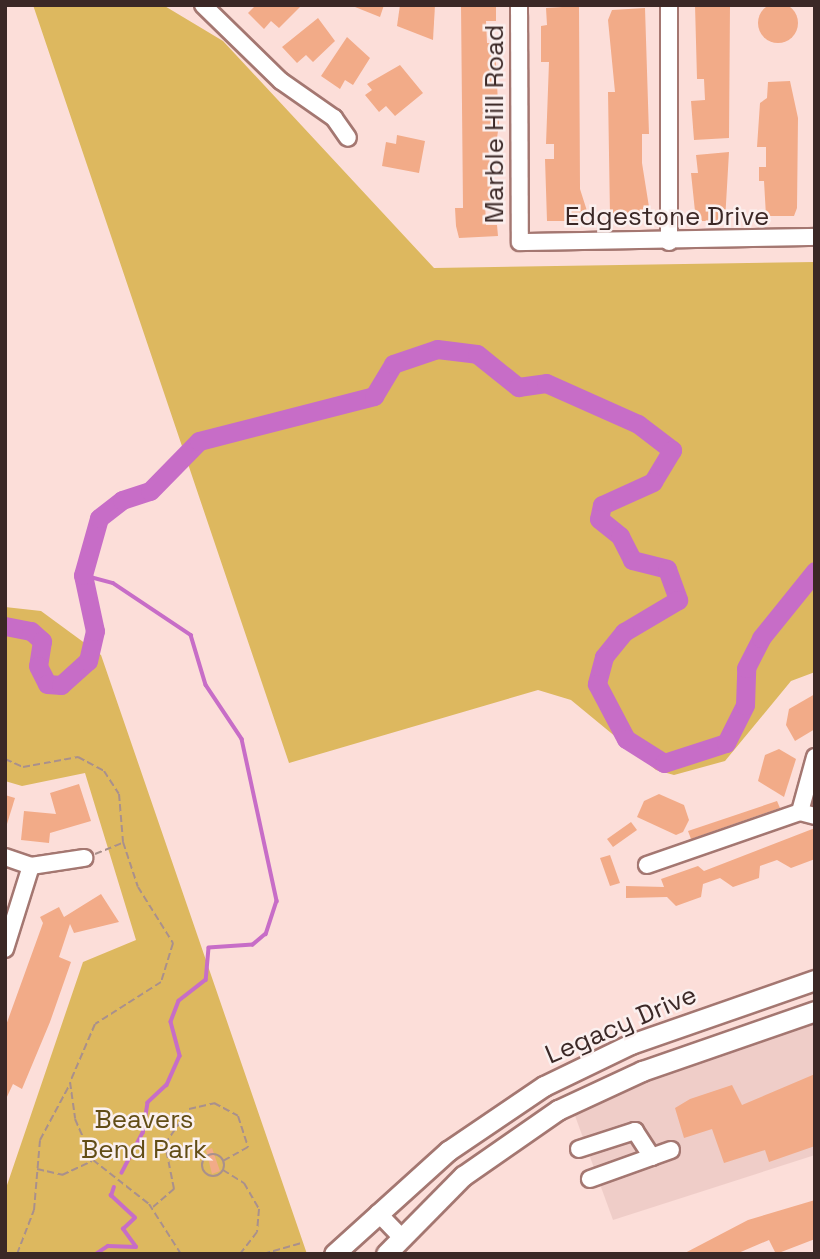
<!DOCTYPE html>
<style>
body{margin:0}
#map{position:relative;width:820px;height:1259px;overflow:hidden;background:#fcded9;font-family:"Space Grotesk",sans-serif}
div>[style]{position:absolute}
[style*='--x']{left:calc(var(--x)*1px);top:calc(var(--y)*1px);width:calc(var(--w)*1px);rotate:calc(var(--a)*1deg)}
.built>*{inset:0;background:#efcdc8}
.green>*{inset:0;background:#ddb85f}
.stream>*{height:3.5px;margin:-1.75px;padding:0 1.75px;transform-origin:1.75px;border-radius:1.75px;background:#c76dc7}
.river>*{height:19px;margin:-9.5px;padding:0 9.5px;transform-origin:9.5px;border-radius:9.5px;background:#c76dc7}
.building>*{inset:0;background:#f2ab88}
.round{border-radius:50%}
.path>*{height:2px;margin-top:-1px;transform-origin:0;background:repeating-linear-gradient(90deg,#a9908c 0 7px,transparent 0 10.5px)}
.path>.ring{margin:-1px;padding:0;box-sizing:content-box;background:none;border:2px solid #a9908c;border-radius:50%}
.roads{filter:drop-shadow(2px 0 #a47771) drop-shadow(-2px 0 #a47771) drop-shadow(0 2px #a47771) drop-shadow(0 -2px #a47771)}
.minor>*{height:16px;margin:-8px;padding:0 8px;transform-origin:8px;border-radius:8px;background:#fff}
.major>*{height:19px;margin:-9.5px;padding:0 9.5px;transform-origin:9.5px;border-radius:9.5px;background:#fff}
span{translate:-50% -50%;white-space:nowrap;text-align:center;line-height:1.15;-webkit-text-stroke:5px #fbf0ef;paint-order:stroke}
.street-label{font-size:26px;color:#3b2826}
.park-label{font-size:26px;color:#624d16}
.frame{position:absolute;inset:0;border:7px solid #3b2826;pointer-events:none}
</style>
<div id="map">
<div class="built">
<i style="clip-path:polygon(815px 1020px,815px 1155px,613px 1220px,574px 1113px,657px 1075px)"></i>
</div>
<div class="green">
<i style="clip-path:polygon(33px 5px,163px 5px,223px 41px,434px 268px,815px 262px,815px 672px,791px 681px,725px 761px,674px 775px,656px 770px,571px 700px,538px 690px,289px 763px)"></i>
<i style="clip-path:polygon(5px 607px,41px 611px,101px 655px,307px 1254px,5px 1254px,5px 1191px,83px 962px,136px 940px,85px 773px,22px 786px,5px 781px)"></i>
</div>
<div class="stream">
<i style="--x:83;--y:575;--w:31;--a:15"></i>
<i style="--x:113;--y:583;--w:94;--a:33.7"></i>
<i style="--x:191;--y:635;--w:52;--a:73.3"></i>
<i style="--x:206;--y:685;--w:65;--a:56.3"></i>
<i style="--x:242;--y:739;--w:166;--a:77.8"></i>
<i style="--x:277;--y:901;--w:35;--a:108"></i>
<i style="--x:266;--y:934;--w:17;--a:140"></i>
<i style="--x:253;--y:945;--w:44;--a:176.1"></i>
<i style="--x:209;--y:948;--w:32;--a:95"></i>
<i style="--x:206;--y:980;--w:34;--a:142"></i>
<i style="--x:179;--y:1001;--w:22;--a:111"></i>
<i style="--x:171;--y:1022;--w:35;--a:75"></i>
<i style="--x:180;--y:1056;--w:32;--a:114"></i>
<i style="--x:167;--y:1085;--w:26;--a:137"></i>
<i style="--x:148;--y:1103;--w:30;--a:99"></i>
<i style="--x:143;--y:1133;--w:45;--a:117.7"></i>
<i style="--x:96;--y:1254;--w:14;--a:-34"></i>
<i style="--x:108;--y:1246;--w:28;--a:2"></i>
<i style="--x:136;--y:1247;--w:22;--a:-126"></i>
<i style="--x:123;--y:1229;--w:16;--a:-43"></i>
<i style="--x:135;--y:1218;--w:33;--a:-137"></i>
<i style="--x:111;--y:1196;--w:9;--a:-72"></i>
</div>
<div class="river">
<i style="--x:5;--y:626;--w:26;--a:11"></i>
<i style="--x:31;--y:631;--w:15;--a:42"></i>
<i style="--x:42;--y:641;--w:25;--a:99"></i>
<i style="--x:38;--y:666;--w:20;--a:63"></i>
<i style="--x:47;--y:684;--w:14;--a:4"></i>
<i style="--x:61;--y:685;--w:36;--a:-42"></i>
<i style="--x:88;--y:661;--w:31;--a:-77"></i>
<i style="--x:95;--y:631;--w:57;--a:-102.1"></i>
<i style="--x:83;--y:575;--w:59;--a:-74.3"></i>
<i style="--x:99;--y:518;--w:29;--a:-38"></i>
<i style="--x:122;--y:500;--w:29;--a:-18"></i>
<i style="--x:150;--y:491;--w:70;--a:-45.6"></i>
<i style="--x:199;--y:441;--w:181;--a:-14.4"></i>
<i style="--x:374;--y:396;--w:37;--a:-59"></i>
<i style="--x:393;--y:364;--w:46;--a:-18.8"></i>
<i style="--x:437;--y:349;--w:40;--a:7.1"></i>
<i style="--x:477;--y:354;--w:53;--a:38.8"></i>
<i style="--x:518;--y:387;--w:28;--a:-8"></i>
<i style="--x:546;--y:383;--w:101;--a:24"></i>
<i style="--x:638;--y:424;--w:43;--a:37.4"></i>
<i style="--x:672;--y:450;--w:37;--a:121"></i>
<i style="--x:653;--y:482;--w:56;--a:155.7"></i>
<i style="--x:602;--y:505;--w:14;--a:102"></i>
<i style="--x:599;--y:519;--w:27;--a:39"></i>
<i style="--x:620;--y:536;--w:27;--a:63"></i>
<i style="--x:632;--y:560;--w:36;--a:14"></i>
<i style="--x:667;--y:569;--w:33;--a:70"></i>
<i style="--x:678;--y:600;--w:63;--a:149.3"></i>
<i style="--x:624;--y:632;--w:32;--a:129"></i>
<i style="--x:604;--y:657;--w:28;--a:105"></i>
<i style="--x:597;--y:684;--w:62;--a:62.2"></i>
<i style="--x:626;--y:739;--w:45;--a:32.3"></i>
<i style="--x:664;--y:763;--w:65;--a:-17.9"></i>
<i style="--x:726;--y:743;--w:42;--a:-63.4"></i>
<i style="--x:745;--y:705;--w:37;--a:-88"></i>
<i style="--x:746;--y:668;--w:34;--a:-63"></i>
<i style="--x:761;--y:638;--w:86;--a:-51.1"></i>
</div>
<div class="building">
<i class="round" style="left:758px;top:3px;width:40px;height:40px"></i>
<i style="clip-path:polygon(256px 5px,302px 5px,279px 28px,271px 21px,264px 29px,248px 13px)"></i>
<i style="clip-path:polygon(350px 5px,384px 5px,380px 17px)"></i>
<i style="clip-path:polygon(400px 5px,435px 5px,433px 40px,397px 26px)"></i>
<i style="clip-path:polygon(461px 5px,496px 5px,496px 21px,486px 21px,487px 43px,495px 43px,499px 124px,496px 145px,488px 146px,494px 202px,485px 202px,486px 225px,497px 225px,498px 236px,459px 238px,456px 226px,455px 208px,463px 208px)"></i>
<i style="clip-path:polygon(695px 5px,730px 5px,729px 138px,694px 140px,691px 101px,705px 100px,704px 79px,697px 79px)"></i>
<i style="clip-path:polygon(579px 6px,580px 189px,587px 211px,584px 221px,547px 221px,545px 159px,554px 159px,554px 144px,546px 144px,549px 62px,541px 62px,541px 26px,547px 25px,546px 8px)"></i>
<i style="clip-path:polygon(645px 8px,649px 134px,642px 134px,642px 163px,649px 207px,643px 207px,643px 217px,610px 216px,608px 92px,615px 92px,608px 20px,612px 10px)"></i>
<i style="clip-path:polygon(318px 18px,335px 41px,313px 62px,306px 55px,297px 63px,282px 47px)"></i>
<i style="clip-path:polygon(347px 37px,370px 58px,353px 85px,345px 80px,340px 89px,321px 76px)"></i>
<i style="clip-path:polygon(400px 65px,423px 93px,395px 116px,386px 106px,379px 112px,365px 95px,372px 90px,367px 84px)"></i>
<i style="clip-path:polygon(790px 81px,798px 118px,797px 208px,794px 216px,766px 216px,764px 181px,759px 181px,759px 167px,766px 167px,766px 147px,757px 147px,760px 103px,767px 98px,768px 82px)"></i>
<i style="clip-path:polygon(397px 135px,425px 141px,419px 173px,382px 166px,386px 142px,396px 144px)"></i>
<i style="clip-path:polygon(729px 152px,725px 221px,696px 221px,691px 173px,698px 173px,696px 155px)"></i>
<i style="clip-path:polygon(815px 694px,815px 729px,795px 741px,786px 725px,789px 709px)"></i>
<i style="clip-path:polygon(779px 749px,796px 759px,784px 797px,758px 781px,765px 755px)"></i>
<i style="clip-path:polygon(79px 784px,91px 821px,50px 833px,49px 843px,21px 840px,24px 811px,56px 814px,50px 793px)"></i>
<i style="clip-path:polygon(659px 794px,684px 805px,689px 820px,683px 832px,676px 835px,637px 817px,644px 801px)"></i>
<i style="clip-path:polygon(5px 795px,15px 798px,7px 824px,5px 824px)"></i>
<i style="clip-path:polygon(777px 801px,780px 808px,691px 839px,688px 831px)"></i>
<i style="clip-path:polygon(631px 822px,637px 830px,613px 847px,607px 839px)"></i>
<i style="clip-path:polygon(815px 828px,815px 859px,791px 868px,777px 860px,760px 866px,759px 878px,733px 887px,720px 878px,703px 884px,701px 897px,676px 906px,667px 897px,626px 898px,626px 886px,664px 887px,661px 879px,698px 866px,704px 871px)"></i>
<i style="clip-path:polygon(610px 855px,620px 883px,610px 886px,600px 858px)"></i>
<i style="clip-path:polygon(101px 894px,119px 922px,74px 933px,70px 924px,59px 957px,71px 962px,50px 1022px,22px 1089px,13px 1084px,5px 1101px,5px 1028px,43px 923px,40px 917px,59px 907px,64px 917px)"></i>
<i style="clip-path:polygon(815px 1074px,815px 1146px,769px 1162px,765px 1150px,724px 1163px,712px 1129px,684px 1138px,675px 1108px,690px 1099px,732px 1085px,742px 1105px)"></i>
<i style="clip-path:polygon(212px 1148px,220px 1171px,212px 1174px,206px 1150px)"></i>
<i style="clip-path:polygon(815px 1200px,815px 1239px,776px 1254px,769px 1240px,736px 1254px,683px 1254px,748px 1220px)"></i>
</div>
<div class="path">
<i style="--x:5;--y:759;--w:20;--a:24"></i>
<i style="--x:23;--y:767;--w:56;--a:-10.3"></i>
<i style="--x:78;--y:757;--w:30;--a:28"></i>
<i style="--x:104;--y:771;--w:27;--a:57"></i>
<i style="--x:119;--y:794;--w:48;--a:85.2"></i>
<i style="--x:123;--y:842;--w:47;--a:71.6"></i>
<i style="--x:138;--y:887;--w:66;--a:58"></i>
<i style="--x:173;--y:943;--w:41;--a:107.1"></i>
<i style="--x:161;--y:982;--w:78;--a:147.5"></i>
<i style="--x:95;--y:1024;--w:63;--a:113.3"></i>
<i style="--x:70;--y:1082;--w:37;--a:82"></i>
<i style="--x:75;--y:1119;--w:45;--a:66.3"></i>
<i style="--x:93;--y:1160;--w:71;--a:38.2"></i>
<i style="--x:149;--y:1204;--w:59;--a:57.4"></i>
<i style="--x:95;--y:854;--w:29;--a:-22"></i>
<i class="ring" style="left:202px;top:1154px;width:20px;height:20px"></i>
<i style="--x:37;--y:1169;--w:26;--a:13"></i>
<i style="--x:62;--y:1175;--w:33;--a:-25"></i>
<i style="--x:223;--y:1170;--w:25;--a:32"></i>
<i style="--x:244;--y:1183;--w:30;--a:60"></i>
<i style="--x:259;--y:1209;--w:23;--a:95"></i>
<i style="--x:257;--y:1232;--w:28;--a:128"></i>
<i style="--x:153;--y:1207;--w:28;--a:-41"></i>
<i style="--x:174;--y:1189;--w:46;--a:-101.3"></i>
<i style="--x:165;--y:1144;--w:42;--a:-55.6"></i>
<i style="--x:189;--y:1109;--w:26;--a:-13"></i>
<i style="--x:214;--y:1103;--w:27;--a:28"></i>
<i style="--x:238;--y:1116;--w:33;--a:72"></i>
<i style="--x:248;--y:1147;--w:29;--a:151"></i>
<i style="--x:17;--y:1254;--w:47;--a:-68.9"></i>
<i style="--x:34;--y:1210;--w:70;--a:-85.1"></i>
<i style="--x:40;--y:1140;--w:64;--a:-61.8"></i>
<i style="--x:263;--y:1254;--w:40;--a:-16"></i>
</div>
<div class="roads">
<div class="minor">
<i style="--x:203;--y:5;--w:109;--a:44.3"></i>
<i style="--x:281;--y:81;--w:65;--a:34.9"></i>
<i style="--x:334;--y:118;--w:24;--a:55"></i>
<i style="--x:519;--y:5;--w:237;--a:89.8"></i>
<i style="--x:520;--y:242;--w:295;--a:-1"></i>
<i style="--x:669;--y:5;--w:237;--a:90"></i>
<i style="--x:815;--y:757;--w:57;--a:105.3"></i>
<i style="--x:800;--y:812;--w:16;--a:15"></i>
<i style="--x:5;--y:857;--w:28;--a:19"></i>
<i style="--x:31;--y:866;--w:54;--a:-8.6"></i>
<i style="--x:647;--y:865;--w:162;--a:-19.1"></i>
<i style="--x:5;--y:949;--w:87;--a:-72.6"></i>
<i style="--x:579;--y:1149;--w:59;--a:-17.8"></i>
<i style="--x:635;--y:1131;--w:31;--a:57"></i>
<i style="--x:590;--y:1179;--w:86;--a:-19.7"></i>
<i style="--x:378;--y:1213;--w:35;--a:46"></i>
</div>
<div class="major">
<i style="--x:334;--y:1254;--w:154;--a:-42.1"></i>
<i style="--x:448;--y:1151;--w:116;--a:-34.1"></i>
<i style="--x:544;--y:1086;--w:97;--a:-25.8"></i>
<i style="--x:631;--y:1044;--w:195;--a:-19.2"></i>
<i style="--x:386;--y:1254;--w:110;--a:-45.4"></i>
<i style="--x:463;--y:1176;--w:116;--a:-34.8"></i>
<i style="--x:558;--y:1110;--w:93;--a:-24.9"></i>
<i style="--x:642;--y:1071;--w:183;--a:-19.1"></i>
</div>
</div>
<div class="street-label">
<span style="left:495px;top:124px;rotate:-90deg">Marble Hill Road</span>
<span style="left:667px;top:217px">Edgestone Drive</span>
<span style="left:621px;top:1025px;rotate:-23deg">Legacy Drive</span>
</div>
<div class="park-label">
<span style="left:144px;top:1135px">Beavers<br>Bend Park</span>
</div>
<div class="frame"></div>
</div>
